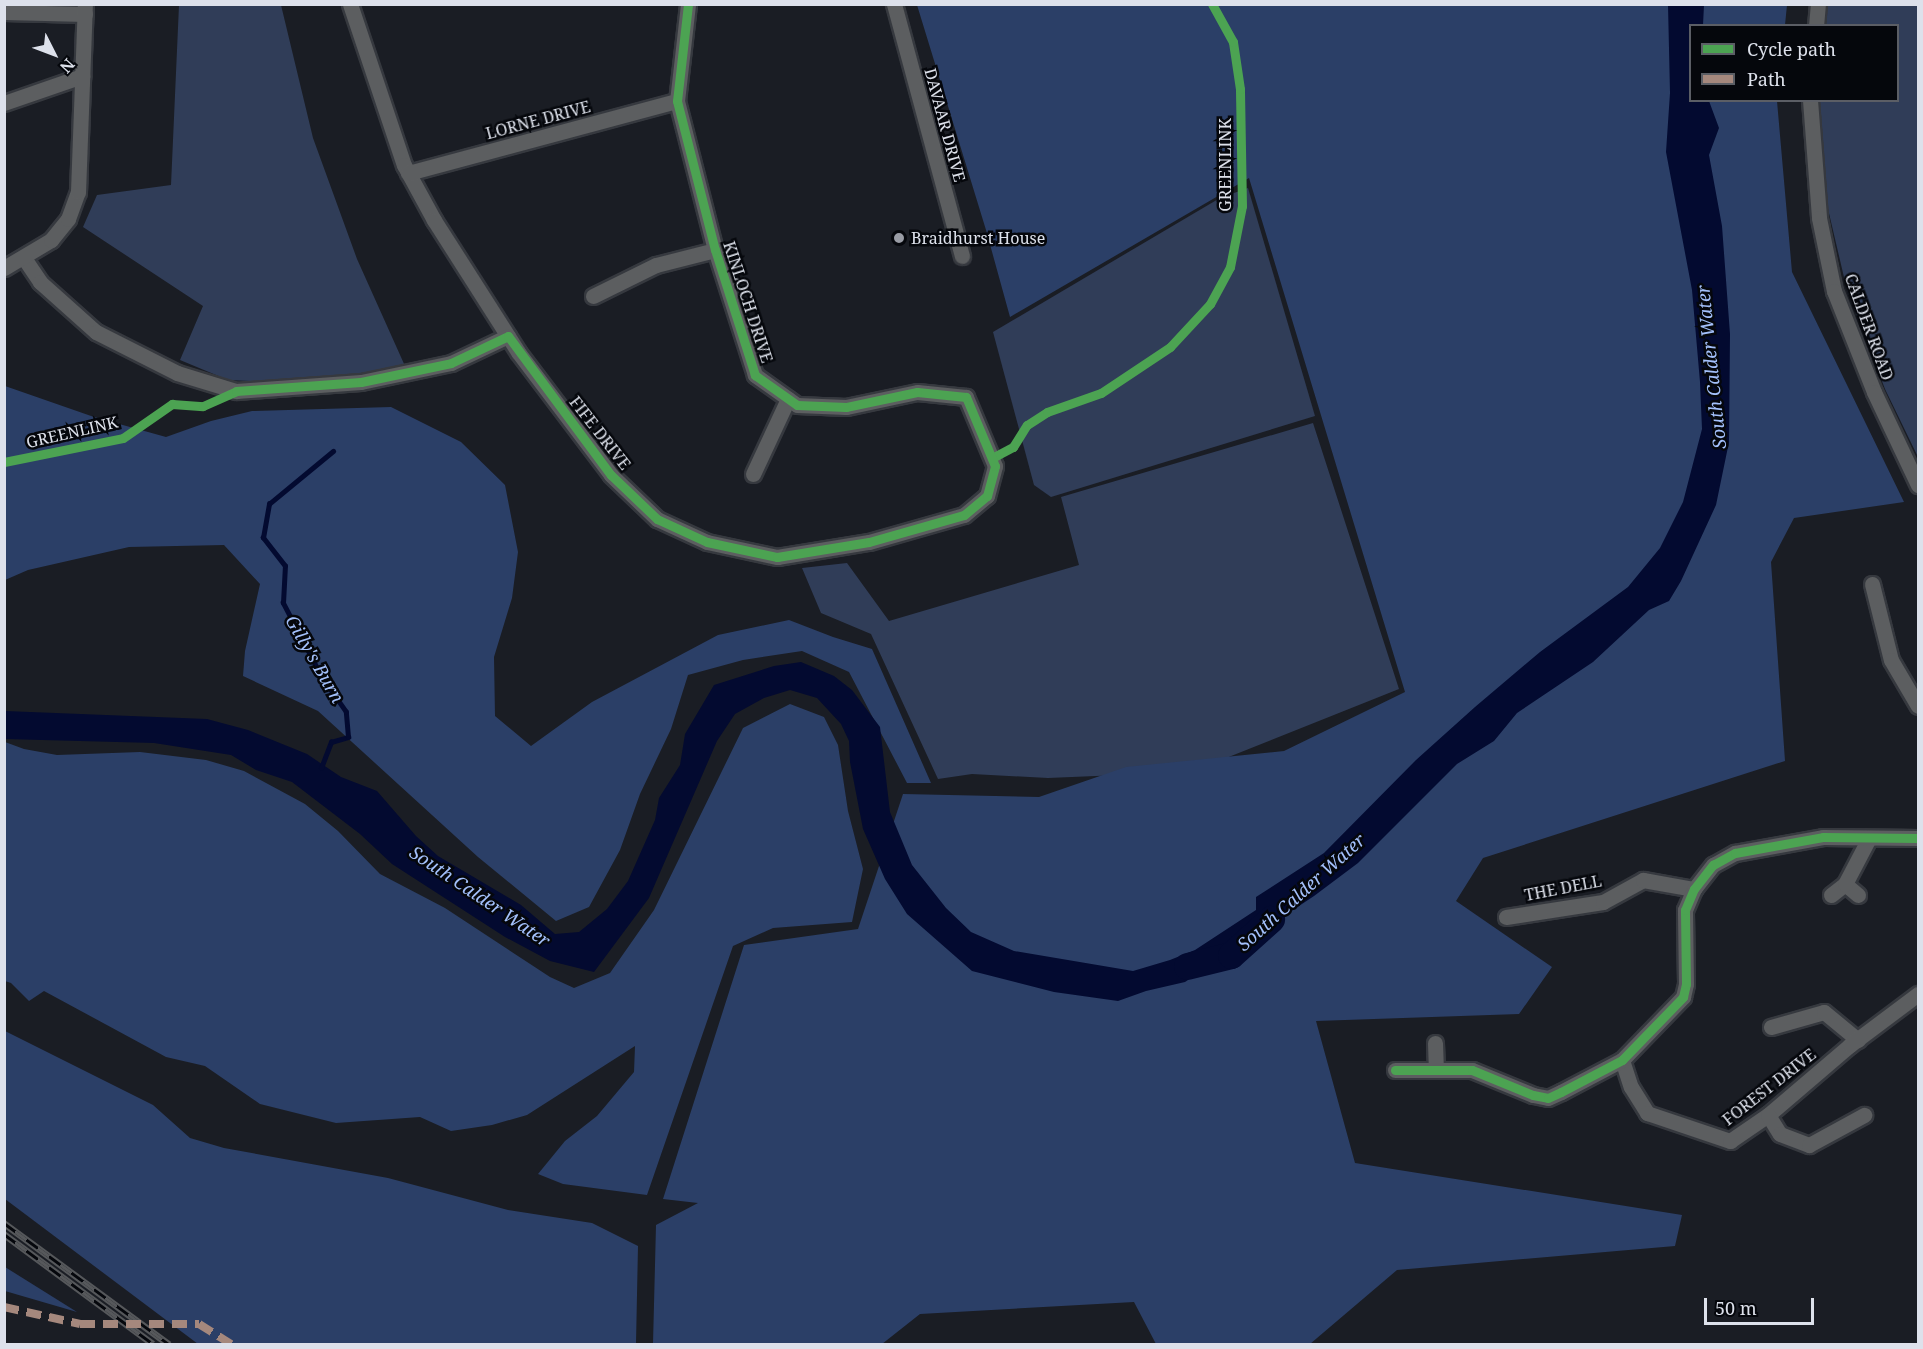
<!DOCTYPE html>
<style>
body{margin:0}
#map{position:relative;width:1923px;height:1349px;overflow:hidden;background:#1a1d24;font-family:"Noto Serif",serif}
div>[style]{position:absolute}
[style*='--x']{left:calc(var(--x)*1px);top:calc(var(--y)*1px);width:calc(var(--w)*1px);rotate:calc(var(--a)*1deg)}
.green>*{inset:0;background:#303d58}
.forest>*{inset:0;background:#2b3f67}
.water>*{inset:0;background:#030a30}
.stream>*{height:4.5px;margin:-2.25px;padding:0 2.25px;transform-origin:2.25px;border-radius:2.25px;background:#030a30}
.river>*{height:27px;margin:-13.5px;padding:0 13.5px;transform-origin:13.5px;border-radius:13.5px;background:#030a30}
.roads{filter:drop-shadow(2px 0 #36393f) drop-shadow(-2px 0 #36393f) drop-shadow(0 2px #36393f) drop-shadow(0 -2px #36393f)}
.minor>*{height:15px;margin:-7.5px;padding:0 7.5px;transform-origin:7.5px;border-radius:7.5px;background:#5c5e60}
.rail>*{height:7px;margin-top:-3.5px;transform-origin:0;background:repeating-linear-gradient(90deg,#05070c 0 14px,#56585b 0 28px);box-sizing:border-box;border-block:2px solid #56585b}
.quiet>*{height:8px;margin-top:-4px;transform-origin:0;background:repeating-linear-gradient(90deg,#a5887d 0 15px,transparent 0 23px)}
.cycleway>*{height:9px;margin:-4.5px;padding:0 4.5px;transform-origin:4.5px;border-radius:4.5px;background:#4ca352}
.dots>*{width:16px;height:16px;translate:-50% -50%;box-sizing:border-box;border:3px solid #05070c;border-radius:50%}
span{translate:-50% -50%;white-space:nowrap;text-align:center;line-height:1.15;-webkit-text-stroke:5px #05070c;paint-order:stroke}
.street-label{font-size:16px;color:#dde1eb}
.poi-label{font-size:16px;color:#dde1eb}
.left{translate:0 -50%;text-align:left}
.water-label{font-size:18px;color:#a3c0fb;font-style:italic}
.frame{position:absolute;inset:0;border:6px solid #dde1eb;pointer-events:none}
.legend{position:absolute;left:1689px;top:24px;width:210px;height:78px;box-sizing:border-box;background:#05070c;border:2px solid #5b5e65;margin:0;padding:8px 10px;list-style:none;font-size:18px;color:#dde1eb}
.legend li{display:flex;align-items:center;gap:12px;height:30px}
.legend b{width:30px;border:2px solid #5b5e65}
.north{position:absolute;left:24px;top:24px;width:60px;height:60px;-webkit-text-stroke:4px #05070c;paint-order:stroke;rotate:132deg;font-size:16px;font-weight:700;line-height:24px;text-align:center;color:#dde1eb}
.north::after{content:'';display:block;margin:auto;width:21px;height:27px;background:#dde1eb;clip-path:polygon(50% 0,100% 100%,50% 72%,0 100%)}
.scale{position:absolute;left:1704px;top:1298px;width:110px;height:27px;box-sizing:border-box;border:3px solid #dde1eb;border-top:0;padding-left:8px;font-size:18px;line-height:21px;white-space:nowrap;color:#dde1eb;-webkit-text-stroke:4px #05070c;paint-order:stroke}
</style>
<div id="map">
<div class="green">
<i style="clip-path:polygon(179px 5px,281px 5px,313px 138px,357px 259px,405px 366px,342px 376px,272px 382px,228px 380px,180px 360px,203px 306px,83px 227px,97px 195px,171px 185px)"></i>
<i style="clip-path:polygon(1826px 5px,1918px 5px,1918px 457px,1885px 389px,1847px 290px,1828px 209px,1819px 110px,1819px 101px,1898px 100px,1898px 26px,1824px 25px)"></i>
<i style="clip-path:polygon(1248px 188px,1315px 416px,1051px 497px,1034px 485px,993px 332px,1220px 198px)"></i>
<i style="clip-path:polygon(1313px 423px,1399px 689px,1191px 772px,1048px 778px,972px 774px,938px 779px,871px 634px,821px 613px,802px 568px,847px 563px,889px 621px,1079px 565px,1061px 497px)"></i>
</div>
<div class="forest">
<i style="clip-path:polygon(917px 5px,1787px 5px,1785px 25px,1690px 26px,1690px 100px,1777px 101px,1792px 272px,1904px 502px,1794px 518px,1771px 562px,1785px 761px,1483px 858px,1456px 901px,1552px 967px,1519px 1014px,1316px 1021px,1355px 1163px,1682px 1215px,1675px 1246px,1397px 1270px,1310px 1344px,1156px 1344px,1134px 1302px,920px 1314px,882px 1344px,653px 1344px,656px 1225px,698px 1203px,663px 1199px,744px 945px,858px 929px,903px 794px,1039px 797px,1126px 767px,1284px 751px,1405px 692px,1249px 178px,1010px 317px,986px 230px)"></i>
<i style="clip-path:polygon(5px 386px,94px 417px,166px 437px,211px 421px,252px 411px,391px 407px,461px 442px,505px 485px,518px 552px,512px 598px,494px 657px,495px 716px,531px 746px,592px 702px,718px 635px,789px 620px,833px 637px,872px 649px,931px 783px,907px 783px,849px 672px,802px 651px,743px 660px,688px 675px,671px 729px,640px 794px,620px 850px,589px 907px,556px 921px,478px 857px,318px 711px,243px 676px,245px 651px,260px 584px,224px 545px,129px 547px,28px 570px,5px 580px)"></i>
<i style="clip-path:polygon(790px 704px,824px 717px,838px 745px,848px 811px,863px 869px,852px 922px,773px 928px,733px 946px,647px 1195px,563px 1184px,538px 1174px,565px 1141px,597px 1116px,634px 1072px,635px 1046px,527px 1115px,492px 1125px,451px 1131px,420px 1117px,336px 1123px,260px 1104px,205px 1066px,166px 1057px,44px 991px,29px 1001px,11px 983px,5px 981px,5px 742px,24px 749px,57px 755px,140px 752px,206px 760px,244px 771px,305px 804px,338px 831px,380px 874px,445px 908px,550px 977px,574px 988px,610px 973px,654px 910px,743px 728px)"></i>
<i style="clip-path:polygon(5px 1031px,153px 1105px,190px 1138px,224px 1148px,388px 1178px,508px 1210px,592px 1223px,638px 1246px,636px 1344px,198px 1344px,5px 1199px)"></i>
<i style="clip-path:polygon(4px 1267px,5px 1267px,77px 1312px,5px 1291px)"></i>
</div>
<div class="water">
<i style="clip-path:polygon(1668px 5px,1704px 5px,1703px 25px,1690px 26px,1690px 100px,1709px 101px,1719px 128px,1709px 155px,1722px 226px,1730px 334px,1729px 442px,1716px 505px,1681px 581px,1669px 601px,1649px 610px,1593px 662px,1517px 713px,1494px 741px,1457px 764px,1358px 863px,1314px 896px,1185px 982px,1146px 991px,1118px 1001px,1054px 992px,972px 971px,907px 914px,885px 879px,863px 829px,850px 762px,849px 741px,841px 724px,817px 698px,790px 690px,764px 698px,735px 714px,717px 741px,649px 898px,594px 972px,550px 961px,505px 937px,392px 864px,360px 834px,292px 782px,256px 770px,231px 755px,154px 743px,5px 739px,5px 711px,207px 719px,248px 730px,307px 754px,341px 777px,377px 791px,416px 836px,438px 856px,521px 905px,555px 934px,579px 932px,607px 909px,628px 881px,655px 820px,659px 798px,680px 765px,685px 734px,714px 685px,774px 666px,801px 662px,834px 676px,852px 690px,880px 727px,890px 812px,912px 865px,946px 908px,971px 932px,1014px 951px,1133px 971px,1170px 960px,1195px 950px,1256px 910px,1256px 897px,1324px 853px,1416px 760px,1475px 707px,1540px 652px,1628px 587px,1660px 548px,1683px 502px,1702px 429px,1700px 382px,1692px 290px,1666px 152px,1670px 93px)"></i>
</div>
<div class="stream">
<i style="--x:321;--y:768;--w:28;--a:-69"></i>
<i style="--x:331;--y:742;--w:18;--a:-16"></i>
<i style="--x:348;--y:737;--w:25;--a:-95"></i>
<i style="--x:346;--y:712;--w:42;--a:-125.2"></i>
<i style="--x:322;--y:678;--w:85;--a:-117.5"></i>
<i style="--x:283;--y:603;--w:37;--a:-87"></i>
<i style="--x:285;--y:566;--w:36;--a:-128"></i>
<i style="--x:263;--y:538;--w:35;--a:-80"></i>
<i style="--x:269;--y:504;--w:83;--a:-39.6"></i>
</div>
<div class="river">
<i style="--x:1187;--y:966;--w:45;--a:-14"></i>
<i style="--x:1231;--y:955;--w:54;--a:-42"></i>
</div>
<div class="roads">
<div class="minor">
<i style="--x:350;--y:4;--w:170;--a:71.5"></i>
<i style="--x:404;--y:165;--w:63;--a:61.4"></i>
<i style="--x:434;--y:220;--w:156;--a:57.5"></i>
<i style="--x:518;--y:352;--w:154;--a:52.9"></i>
<i style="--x:611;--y:475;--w:64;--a:43.7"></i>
<i style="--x:657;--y:519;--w:55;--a:24.7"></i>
<i style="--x:707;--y:542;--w:72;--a:12.1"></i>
<i style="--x:777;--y:557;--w:93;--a:-9.3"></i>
<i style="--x:869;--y:542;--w:99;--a:-15.9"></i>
<i style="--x:964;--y:515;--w:30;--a:-40"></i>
<i style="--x:987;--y:496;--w:31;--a:-75"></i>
<i style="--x:995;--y:466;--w:75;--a:-112.8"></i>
<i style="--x:966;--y:397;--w:49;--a:-174.2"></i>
<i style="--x:917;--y:392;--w:73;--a:168.1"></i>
<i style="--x:846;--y:407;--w:49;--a:-177.7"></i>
<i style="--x:797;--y:405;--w:52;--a:-144.5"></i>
<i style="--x:755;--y:375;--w:131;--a:-107.7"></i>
<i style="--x:715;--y:250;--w:154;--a:-104.3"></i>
<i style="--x:677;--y:101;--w:98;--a:-83.5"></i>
<i style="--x:894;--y:4;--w:261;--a:74.9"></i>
<i style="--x:4;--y:12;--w:81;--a:1.4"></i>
<i style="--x:1816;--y:26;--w:22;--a:-85"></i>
<i style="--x:1810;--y:100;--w:118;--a:85.6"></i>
<i style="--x:1819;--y:218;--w:75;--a:78.4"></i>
<i style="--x:1834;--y:291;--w:109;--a:68.4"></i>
<i style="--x:1874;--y:392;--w:103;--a:64.7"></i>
<i style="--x:4;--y:103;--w:83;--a:-19.1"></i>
<i style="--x:408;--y:173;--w:278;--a:-15"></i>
<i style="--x:24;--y:258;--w:29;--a:56"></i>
<i style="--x:40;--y:282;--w:75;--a:41.8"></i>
<i style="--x:96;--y:332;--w:91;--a:26.8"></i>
<i style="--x:177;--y:373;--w:62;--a:17"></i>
<i style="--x:236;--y:391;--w:125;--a:-4.1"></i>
<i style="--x:361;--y:382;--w:92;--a:-11.9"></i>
<i style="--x:451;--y:363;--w:63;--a:-25.3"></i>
<i style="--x:4;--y:268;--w:55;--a:-30.8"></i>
<i style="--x:51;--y:240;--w:27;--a:-51"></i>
<i style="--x:68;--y:219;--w:29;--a:-70"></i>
<i style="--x:78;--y:192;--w:188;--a:-87.9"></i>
<i style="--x:593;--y:296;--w:70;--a:-26.2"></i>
<i style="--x:656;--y:265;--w:61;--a:-14.3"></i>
<i style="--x:753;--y:474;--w:83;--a:-65"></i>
<i style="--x:1872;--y:584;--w:78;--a:76"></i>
<i style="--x:1891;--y:660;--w:53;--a:59.6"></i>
<i style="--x:1831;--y:895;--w:18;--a:-38"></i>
<i style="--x:1858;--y:895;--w:17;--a:-140"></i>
<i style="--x:1845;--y:884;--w:50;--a:-62.4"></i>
<i style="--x:1506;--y:917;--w:98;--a:-8.8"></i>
<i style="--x:1603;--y:902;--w:46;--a:-28.8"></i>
<i style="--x:1643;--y:880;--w:52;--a:10"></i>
<i style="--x:1771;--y:1027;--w:55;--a:-15.8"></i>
<i style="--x:1824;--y:1012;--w:44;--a:39.5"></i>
<i style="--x:1435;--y:1043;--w:26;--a:88"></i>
<i style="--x:1622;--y:1060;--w:28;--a:72"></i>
<i style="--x:1631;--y:1087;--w:31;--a:58"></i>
<i style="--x:1647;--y:1113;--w:88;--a:18.6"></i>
<i style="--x:1730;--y:1141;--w:46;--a:-34.4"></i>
<i style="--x:1768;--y:1115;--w:108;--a:-40.5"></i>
<i style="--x:1850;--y:1045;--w:85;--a:-36.9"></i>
<i style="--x:1395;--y:1070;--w:77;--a:0"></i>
<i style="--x:1472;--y:1070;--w:66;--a:22.3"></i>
<i style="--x:1533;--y:1095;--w:15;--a:11"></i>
<i style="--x:1548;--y:1098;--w:14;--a:-25"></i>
<i style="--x:1561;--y:1092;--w:69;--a:-27.7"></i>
<i style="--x:1622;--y:1060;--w:88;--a:-45.9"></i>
<i style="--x:1683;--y:997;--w:13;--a:-77"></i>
<i style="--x:1686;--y:984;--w:74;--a:-90.8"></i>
<i style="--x:1685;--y:910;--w:23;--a:-67"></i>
<i style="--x:1694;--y:889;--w:31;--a:-52"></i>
<i style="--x:1713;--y:865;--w:25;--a:-29"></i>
<i style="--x:1735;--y:853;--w:89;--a:-10.3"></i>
<i style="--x:1823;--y:837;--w:95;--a:0.6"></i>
<i style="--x:1768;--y:1115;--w:22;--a:58"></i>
<i style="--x:1780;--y:1134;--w:31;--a:21"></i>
<i style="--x:1809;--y:1145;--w:63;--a:-28.6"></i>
</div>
</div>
<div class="rail">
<i style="--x:4;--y:1223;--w:205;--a:36.3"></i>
<i style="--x:4;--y:1234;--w:185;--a:36.4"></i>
</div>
<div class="quiet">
<i style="--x:4;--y:1307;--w:78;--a:12.6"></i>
<i style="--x:80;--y:1324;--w:119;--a:0"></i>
<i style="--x:199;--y:1324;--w:38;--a:32"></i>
</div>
<div class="cycleway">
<i style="--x:992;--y:458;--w:24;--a:-28"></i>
<i style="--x:1013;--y:447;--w:26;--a:-58"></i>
<i style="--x:1027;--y:425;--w:24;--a:-33"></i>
<i style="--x:1047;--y:412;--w:57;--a:-19.4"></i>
<i style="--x:1101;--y:393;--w:83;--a:-33.7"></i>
<i style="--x:1170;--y:347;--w:59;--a:-47.1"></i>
<i style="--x:1210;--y:304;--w:42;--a:-61.6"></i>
<i style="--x:1230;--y:267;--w:62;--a:-78.9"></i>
<i style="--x:1242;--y:206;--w:117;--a:-91"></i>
<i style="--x:1240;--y:89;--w:48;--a:-98.5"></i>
<i style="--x:1233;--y:42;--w:43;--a:-118.9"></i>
<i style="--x:4;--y:462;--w:121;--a:-11.4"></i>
<i style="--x:123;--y:438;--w:60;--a:-34.8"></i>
<i style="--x:172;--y:404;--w:31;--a:4"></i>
<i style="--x:203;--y:406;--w:36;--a:-24"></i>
<i style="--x:236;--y:391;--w:125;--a:-4.1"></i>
<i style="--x:361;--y:382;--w:92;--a:-11.9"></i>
<i style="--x:451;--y:363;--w:63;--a:-25.3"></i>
<i style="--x:508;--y:336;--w:173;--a:53.5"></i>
<i style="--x:611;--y:475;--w:64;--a:43.7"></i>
<i style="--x:657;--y:519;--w:55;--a:24.7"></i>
<i style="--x:707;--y:542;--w:72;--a:12.1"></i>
<i style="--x:777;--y:557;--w:93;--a:-9.3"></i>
<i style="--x:869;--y:542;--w:99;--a:-15.9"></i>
<i style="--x:964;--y:515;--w:30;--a:-40"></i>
<i style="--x:987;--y:496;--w:31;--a:-75"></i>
<i style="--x:995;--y:466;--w:75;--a:-112.8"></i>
<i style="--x:966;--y:397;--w:49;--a:-174.2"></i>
<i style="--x:917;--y:392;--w:73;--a:168.1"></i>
<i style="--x:846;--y:407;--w:49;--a:-177.7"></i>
<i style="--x:797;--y:405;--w:52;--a:-144.5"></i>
<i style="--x:755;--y:375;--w:131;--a:-107.7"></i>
<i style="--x:715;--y:250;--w:154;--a:-104.3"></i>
<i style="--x:677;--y:101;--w:98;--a:-83.5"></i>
<i style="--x:1395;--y:1070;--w:77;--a:0"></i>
<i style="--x:1472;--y:1070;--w:66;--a:22.3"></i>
<i style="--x:1533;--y:1095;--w:15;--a:11"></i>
<i style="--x:1548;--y:1098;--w:14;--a:-25"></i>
<i style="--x:1561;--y:1092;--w:69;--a:-27.7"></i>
<i style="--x:1622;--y:1060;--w:88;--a:-45.9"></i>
<i style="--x:1683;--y:997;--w:13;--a:-77"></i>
<i style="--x:1686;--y:984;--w:74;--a:-90.8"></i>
<i style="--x:1685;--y:910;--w:23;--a:-67"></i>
<i style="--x:1694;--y:889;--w:31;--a:-52"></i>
<i style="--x:1713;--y:865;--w:25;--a:-29"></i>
<i style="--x:1735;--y:853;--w:89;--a:-10.3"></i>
<i style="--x:1823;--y:837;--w:95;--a:0.6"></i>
</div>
<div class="dots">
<i style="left:899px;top:238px;background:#999ca5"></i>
</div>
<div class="street-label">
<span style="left:538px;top:120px;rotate:-15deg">LORNE DRIVE</span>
<span style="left:945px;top:125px;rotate:75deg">DAVAAR DRIVE</span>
<span style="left:1225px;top:165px;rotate:-90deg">GREENLINK</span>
<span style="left:748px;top:302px;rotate:72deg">KINLOCH DRIVE</span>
<span style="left:1869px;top:327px;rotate:70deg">CALDER ROAD</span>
<span style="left:72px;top:432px;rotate:-13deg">GREENLINK</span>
<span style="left:600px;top:433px;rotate:52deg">FIFE DRIVE</span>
<span style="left:1563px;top:888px;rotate:-11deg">THE DELL</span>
<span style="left:1769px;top:1087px;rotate:-38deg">FOREST DRIVE</span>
</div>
<div class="poi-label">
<span class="left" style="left:911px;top:238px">Braidhurst House</span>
</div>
<div class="water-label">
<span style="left:1711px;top:367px;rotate:-96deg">South Calder Water</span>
<span style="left:315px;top:659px;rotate:60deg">Gilly's Burn</span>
<span style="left:1301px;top:892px;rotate:-42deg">South Calder Water</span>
<span style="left:480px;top:896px;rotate:34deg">South Calder Water</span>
</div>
<div class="frame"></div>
<ul class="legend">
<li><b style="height:8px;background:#4ca352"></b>Cycle path</li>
<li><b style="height:8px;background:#a5887d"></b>Path</li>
</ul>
<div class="north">N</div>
<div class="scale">50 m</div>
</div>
